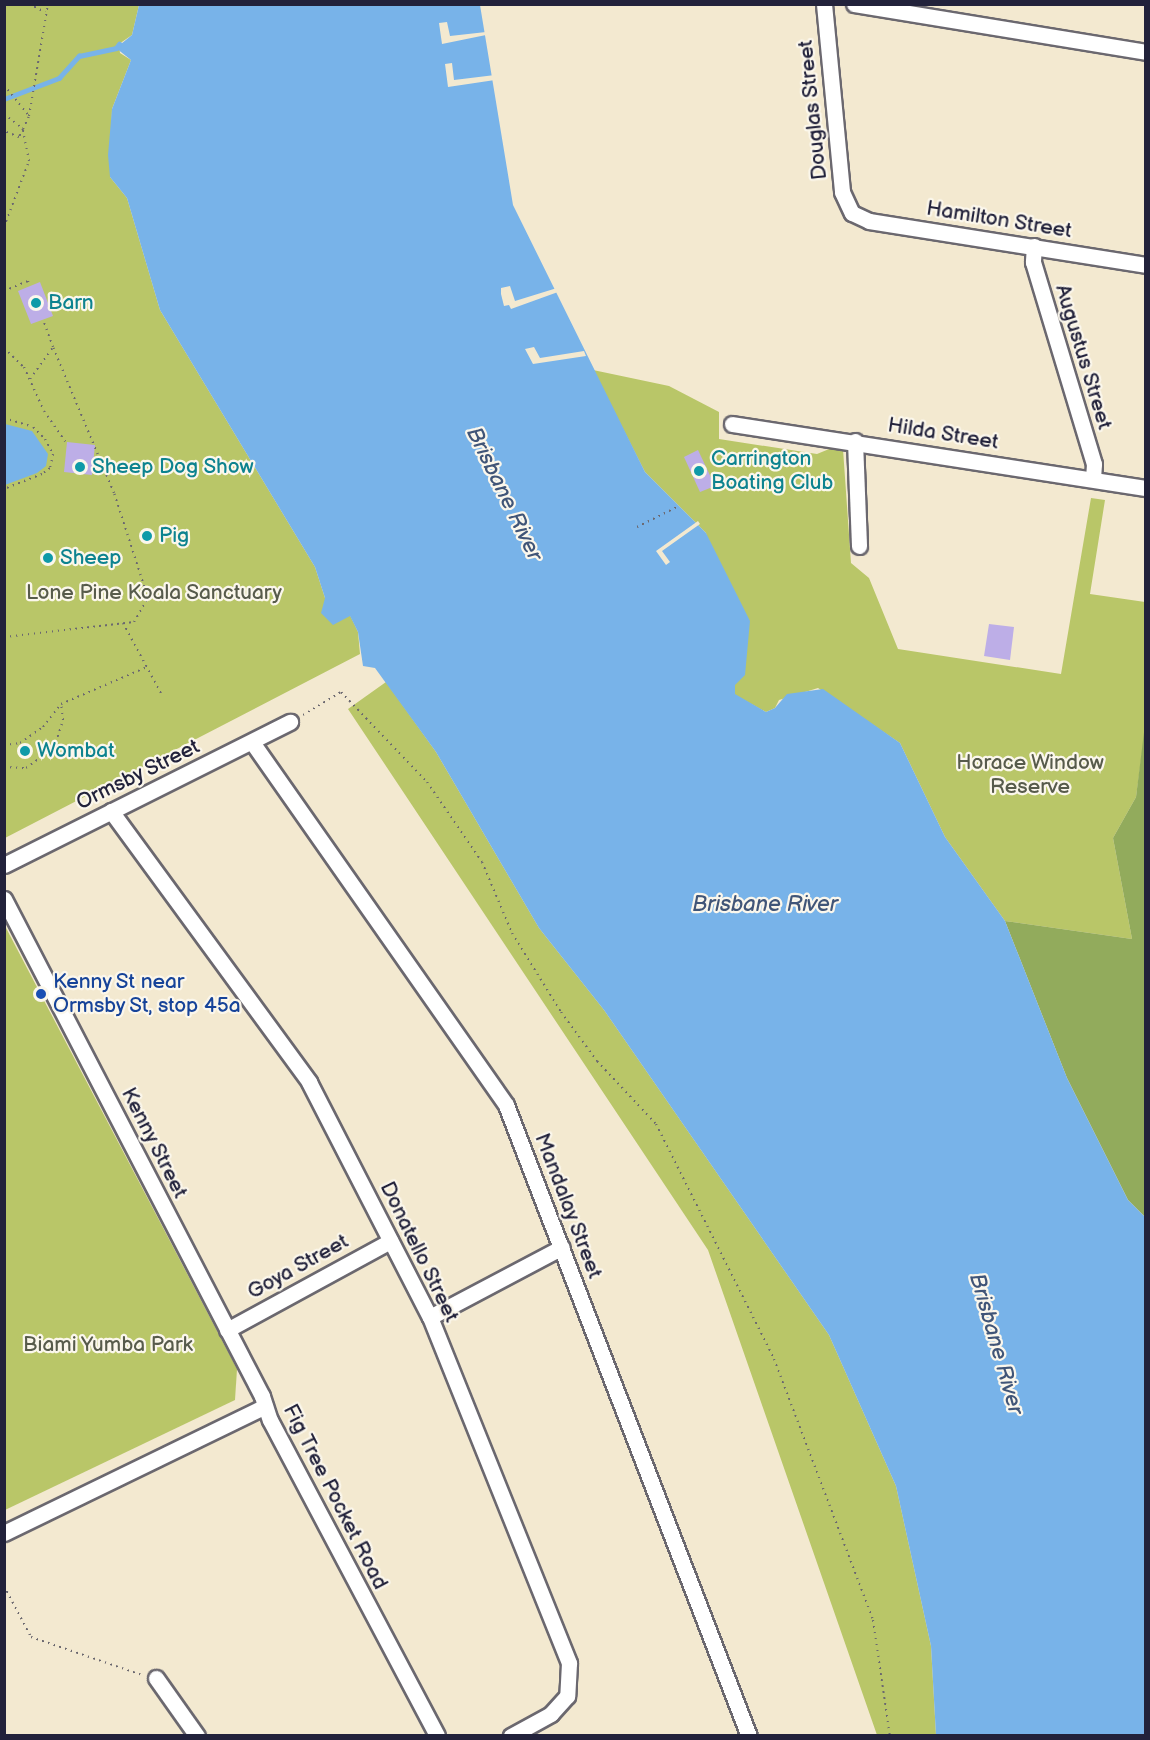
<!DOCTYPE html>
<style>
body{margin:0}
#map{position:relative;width:1150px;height:1740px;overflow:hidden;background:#f3e9d0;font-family:"Balsamiq Sans",sans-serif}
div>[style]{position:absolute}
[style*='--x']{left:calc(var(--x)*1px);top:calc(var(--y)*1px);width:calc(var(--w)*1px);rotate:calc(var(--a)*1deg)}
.green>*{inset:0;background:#b9c668}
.forest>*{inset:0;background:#92ab5c}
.water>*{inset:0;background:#78b3e9}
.pier>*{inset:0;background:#f3e9d0}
.stream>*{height:4.5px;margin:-2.25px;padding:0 2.25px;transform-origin:2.25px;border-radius:2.25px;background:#78b3e9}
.building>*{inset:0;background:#bdaee7}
.path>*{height:2px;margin-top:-1px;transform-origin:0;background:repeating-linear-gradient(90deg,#6b686f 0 1.5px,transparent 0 6px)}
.roads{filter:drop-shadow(2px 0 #6b686f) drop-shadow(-2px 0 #6b686f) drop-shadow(0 2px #6b686f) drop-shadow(0 -2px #6b686f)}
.minor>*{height:15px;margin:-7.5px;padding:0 7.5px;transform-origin:7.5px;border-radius:7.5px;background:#fff}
.dots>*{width:16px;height:16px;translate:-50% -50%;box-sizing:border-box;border:3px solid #fbf7ec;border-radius:50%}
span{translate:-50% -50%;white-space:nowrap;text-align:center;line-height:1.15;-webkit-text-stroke:4.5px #fbf7ec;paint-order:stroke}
.street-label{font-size:21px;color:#22223b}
.culture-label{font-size:21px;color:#0d838f}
.left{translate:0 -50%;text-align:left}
.park-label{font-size:21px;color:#575b4b}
.transit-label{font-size:21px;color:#164399}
.water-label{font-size:22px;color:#405578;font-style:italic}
.frame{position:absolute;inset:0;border:6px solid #22223b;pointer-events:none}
</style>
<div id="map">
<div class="green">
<i style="clip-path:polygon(5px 5px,139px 5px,132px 35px,119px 44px,120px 53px,131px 60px,112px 109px,110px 177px,127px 198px,160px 310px,315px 567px,325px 598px,350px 615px,358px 632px,360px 654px,5px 838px)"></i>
<i style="clip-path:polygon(593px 370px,669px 386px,719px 412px,719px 439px,817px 454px,834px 447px,843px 449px,851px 563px,869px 578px,898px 649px,1061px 674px,1091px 498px,1105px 500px,1090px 594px,1145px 602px,1146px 724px,1136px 797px,1113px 838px,1132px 939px,1005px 921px,945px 837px,900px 743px,818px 688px,779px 700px,775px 708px,766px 712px,735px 695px,706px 533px,645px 472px)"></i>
<i style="clip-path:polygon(386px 682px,436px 752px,539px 928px,604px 1010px,829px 1335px,896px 1486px,931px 1646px,936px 1735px,877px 1735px,708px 1250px,348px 709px)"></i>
<i style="clip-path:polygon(5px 926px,237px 1369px,235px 1400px,5px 1510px)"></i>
</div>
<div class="forest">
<i style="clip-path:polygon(1145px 724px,1145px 1217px,1128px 1200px,1067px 1078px,1005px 921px,1132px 939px,1113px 838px,1136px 797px)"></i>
</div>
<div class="water">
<i style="clip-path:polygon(139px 5px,480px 5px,513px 205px,645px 472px,706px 533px,750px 621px,745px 675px,735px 685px,735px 694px,766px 712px,775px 708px,787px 694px,823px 689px,900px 743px,945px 837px,1005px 921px,1067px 1078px,1128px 1200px,1145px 1217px,1145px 1735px,936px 1735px,931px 1646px,896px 1486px,829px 1335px,604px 1010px,539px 928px,436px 752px,375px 668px,363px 666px,358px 632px,350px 616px,333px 625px,321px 613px,325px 598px,315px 567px,160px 310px,127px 198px,110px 177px,108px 155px,112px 109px,131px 60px,116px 48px,132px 35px)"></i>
<i style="clip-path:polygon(5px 424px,32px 431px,48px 454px,46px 466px,37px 473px,5px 485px)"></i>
</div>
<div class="pier">
<i style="clip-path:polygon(447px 22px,450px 36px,486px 32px,486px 35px,442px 44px,439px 23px)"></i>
<i style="clip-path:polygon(452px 63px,454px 80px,495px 75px,495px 80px,448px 87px,445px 64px)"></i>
<i style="clip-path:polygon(510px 286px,515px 301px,557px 288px,558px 292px,511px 309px,509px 305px,504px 306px,501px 294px,501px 288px)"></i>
<i style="clip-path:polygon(534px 347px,540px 358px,584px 351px,586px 356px,533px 364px,525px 349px)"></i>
<i style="clip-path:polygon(698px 521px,700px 524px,662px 551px,670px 562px,666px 565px,656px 551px)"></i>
</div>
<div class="stream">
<i style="--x:4;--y:99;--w:59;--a:-20.9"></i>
<i style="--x:59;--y:78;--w:30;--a:-48"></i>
<i style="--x:79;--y:56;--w:38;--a:-12"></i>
<i style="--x:116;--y:48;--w:5;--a:-53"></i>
</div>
<div class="building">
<i style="clip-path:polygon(40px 282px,53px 316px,31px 324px,18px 291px)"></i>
<i style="clip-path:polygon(67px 442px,95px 445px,92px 475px,64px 472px)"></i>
<i style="clip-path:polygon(698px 450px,715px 486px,700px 492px,684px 457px)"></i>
<i style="clip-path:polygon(989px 624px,1014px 627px,1010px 660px,984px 656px)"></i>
</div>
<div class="path">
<i style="--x:29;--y:4;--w:18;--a:27"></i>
<i style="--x:4;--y:85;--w:40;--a:51"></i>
<i style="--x:4;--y:114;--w:24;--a:38"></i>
<i style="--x:23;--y:129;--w:9;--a:117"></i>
<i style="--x:19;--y:137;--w:16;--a:-158"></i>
<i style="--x:4;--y:227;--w:71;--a:-69.3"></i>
<i style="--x:29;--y:161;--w:33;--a:-101"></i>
<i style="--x:23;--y:129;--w:14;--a:-65"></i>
<i style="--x:29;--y:116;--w:114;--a:-80.4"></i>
<i style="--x:4;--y:291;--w:26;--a:-23"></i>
<i style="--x:28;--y:281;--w:5;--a:68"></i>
<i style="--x:4;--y:348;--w:28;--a:44"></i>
<i style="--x:24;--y:367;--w:48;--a:65.6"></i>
<i style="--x:44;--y:411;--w:37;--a:55"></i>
<i style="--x:30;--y:379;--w:39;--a:-54"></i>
<i style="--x:53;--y:347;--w:29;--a:-110"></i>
<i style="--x:4;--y:418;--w:30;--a:17"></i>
<i style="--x:33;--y:427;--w:17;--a:45"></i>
<i style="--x:45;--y:439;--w:17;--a:62"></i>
<i style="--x:53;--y:454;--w:14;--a:102"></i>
<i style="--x:50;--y:468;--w:10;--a:143"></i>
<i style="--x:42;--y:474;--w:41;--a:158.5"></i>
<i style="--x:637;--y:527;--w:47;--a:-26.6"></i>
<i style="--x:123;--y:623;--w:82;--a:61.6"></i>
<i style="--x:4;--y:637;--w:131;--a:-6.6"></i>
<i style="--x:134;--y:622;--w:28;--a:-60"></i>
<i style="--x:148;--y:598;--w:110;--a:-107.9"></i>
<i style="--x:114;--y:493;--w:158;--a:-112.7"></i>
<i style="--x:303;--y:715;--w:44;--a:-31.2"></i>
<i style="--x:341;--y:692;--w:124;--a:46.3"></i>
<i style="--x:427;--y:782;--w:97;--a:55.5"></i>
<i style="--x:482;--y:862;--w:77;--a:67.1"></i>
<i style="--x:512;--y:933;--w:93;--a:58.2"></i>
<i style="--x:561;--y:1012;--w:61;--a:53.7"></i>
<i style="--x:597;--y:1061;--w:86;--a:46.9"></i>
<i style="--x:656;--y:1124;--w:263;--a:63.3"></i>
<i style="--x:774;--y:1359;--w:279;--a:69.2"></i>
<i style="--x:873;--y:1620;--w:117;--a:81.7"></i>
<i style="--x:4;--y:745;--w:16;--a:-7"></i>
<i style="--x:20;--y:743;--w:28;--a:-35"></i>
<i style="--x:43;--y:727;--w:29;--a:-52"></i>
<i style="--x:61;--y:704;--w:94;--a:-23.3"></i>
<i style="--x:4;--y:767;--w:22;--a:3"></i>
<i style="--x:26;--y:768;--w:34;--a:-36"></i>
<i style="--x:54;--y:748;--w:29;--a:-72"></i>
<i style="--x:63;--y:720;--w:16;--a:-97"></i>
<i style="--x:4;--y:1586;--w:58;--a:62.1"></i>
<i style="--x:31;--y:1637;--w:117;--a:18.9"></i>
</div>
<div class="roads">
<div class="minor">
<i style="--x:824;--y:4;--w:189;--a:84.5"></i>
<i style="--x:842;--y:192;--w:23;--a:65"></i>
<i style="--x:852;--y:213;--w:19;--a:25"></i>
<i style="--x:869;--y:221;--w:280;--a:9"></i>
<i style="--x:854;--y:4;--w:296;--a:9.3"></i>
<i style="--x:1034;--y:246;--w:16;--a:94"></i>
<i style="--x:1033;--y:262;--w:211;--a:73.2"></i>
<i style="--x:1094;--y:464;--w:15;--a:94"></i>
<i style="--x:732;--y:424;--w:419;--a:8.8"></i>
<i style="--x:855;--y:441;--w:105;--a:87.8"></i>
<i style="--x:252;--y:742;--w:443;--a:55"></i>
<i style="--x:506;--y:1105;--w:676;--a:68.94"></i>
<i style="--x:111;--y:811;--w:336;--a:53.8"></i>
<i style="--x:309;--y:1082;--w:264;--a:62.8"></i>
<i style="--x:430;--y:1317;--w:373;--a:68.1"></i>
<i style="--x:569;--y:1663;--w:33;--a:93"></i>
<i style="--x:567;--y:1696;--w:24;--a:132"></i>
<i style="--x:551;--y:1714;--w:46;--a:151.2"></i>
<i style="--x:4;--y:865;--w:320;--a:-26.6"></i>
<i style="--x:4;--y:899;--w:560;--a:62.57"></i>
<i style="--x:262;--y:1396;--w:25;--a:72"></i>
<i style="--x:270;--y:1420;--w:357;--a:62.1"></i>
<i style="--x:430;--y:1317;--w:149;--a:-27.9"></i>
<i style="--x:227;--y:1330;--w:186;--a:-28.6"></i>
<i style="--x:4;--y:1533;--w:290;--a:-25.9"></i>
<i style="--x:156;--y:1678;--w:71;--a:54.7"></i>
</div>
</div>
<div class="dots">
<i style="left:36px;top:303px;background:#0f9aa8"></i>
<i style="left:80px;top:467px;background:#0f9aa8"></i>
<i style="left:699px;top:471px;background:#0f9aa8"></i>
<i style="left:147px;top:536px;background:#0f9aa8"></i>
<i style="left:48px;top:558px;background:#0f9aa8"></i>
<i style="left:25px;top:751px;background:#0f9aa8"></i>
<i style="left:41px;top:994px;background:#1a4fb4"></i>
</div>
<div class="street-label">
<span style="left:813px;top:110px;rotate:-96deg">Douglas Street</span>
<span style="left:999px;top:220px;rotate:9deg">Hamilton Street</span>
<span style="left:1083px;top:357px;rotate:73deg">Augustus Street</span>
<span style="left:943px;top:434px;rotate:9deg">Hilda Street</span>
<span style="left:138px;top:775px;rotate:-26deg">Ormsby Street</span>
<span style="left:154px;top:1143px;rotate:63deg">Kenny Street</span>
<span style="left:568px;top:1206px;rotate:69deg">Mandalay Street</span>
<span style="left:419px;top:1252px;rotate:64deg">Donatello Street</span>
<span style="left:298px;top:1267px;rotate:-29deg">Goya Street</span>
<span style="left:335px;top:1497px;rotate:63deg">Fig Tree Pocket Road</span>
</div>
<div class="culture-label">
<span class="left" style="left:48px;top:303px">Barn</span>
<span class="left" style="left:711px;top:471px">Carrington<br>Boating Club</span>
<span class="left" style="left:92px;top:467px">Sheep Dog Show</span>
<span class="left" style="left:159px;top:536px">Pig</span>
<span class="left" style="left:60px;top:558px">Sheep</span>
<span class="left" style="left:37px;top:751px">Wombat</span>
</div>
<div class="park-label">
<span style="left:154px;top:593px">Lone Pine Koala Sanctuary</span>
<span style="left:1030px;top:775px">Horace Window<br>Reserve</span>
<span style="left:108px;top:1345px">Biami Yumba Park</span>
</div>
<div class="transit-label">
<span class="left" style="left:53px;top:994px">Kenny St near<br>Ormsby St, stop 45a</span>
</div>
<div class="water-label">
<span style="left:504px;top:494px;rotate:64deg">Brisbane River</span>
<span style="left:765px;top:905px">Brisbane River</span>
<span style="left:996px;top:1344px;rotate:74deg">Brisbane River</span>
</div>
<div class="frame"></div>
</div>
